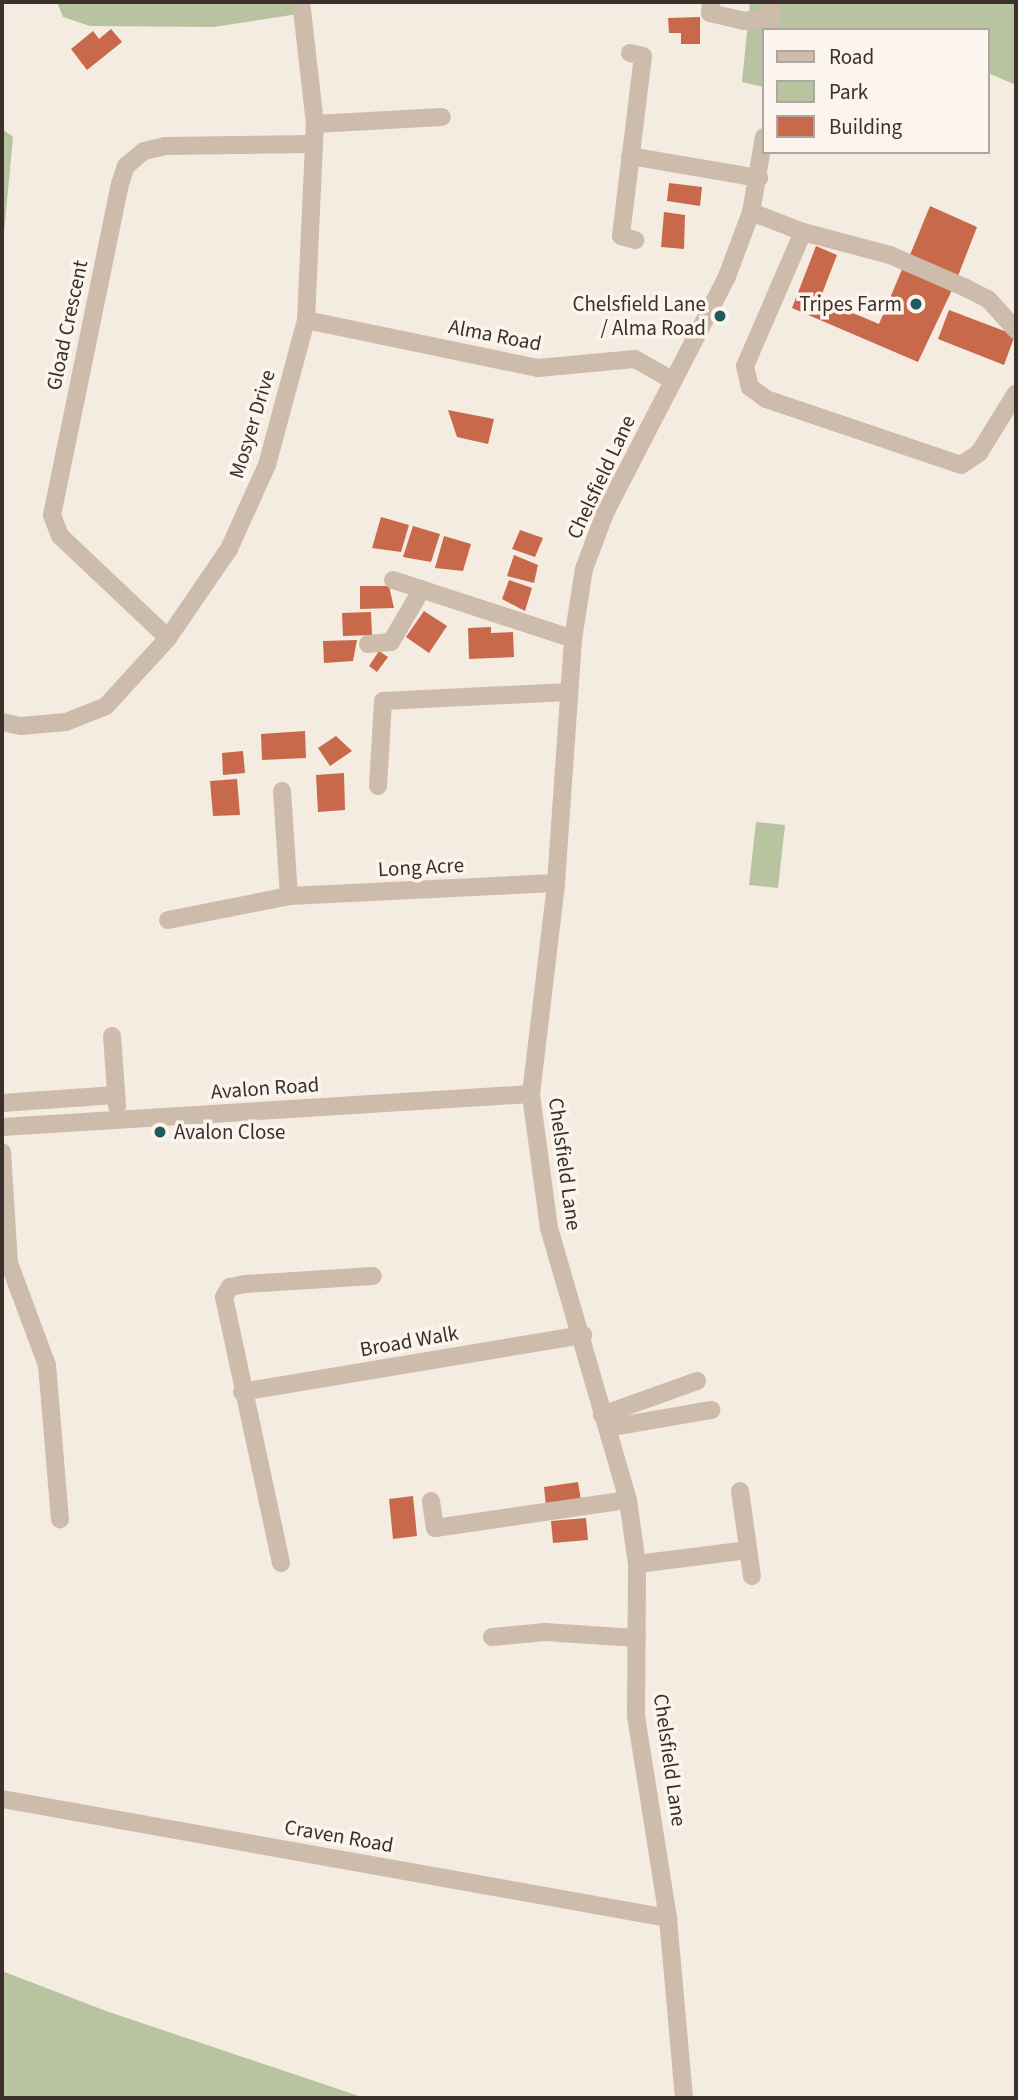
<!DOCTYPE html>
<style>
body{margin:0}
#map{position:relative;width:1018px;height:2100px;overflow:hidden;background:#f4ebe1;font-family:"Source Sans 3",sans-serif}
div>[style]{position:absolute}
[style*='--x']{left:calc(var(--x)*1px);top:calc(var(--y)*1px);width:calc(var(--w)*1px);rotate:calc(var(--a)*1deg)}
.green>*{inset:0;background:#b8c4a0}
.building>*{inset:0;background:#c8694b}
.minor>*{height:18px;margin:-9px;padding:0 9px;transform-origin:9px;border-radius:9px;background:#cdbbac}
.dots>*{width:19px;height:19px;translate:-50% -50%;box-sizing:border-box;border:4px solid #fbf5ee;border-radius:50%}
span{translate:-50% -50%;white-space:nowrap;text-align:center;line-height:1.15;-webkit-text-stroke:7px #fbf5ee;paint-order:stroke}
.poi-label{font-size:21px;color:#3b302b}
.right{translate:-100% -50%;text-align:right}
.left{translate:0 -50%;text-align:left}
.street-label{font-size:21px;color:#3b302b}
.frame{position:absolute;inset:0;border:4px solid #3b302b;pointer-events:none}
.legend{position:absolute;left:762px;top:28px;width:228px;height:126px;box-sizing:border-box;background:#fbf5ee;border:2px solid #aea6a0;margin:0;padding:9px 12px;list-style:none;font-size:21px;color:#3b302b}
.legend li{display:flex;align-items:center;gap:14px;height:35px}
.legend b{width:35px;border:2px solid #aea6a0}
</style>
<div id="map">
<div class="green">
<i style="clip-path:polygon(57px 2px,297px 2px,298px 14px,214px 27px,90px 26px,63px 17px)"></i>
<i style="clip-path:polygon(750px 2px,1016px 2px,1016px 85px,988px 73px,988px 30px,764px 30px,764px 87px,742px 82px)"></i>
<i style="clip-path:polygon(2px 129px,13px 137px,2px 254px)"></i>
<i style="clip-path:polygon(756px 822px,785px 825px,778px 888px,749px 885px)"></i>
<i style="clip-path:polygon(2px 1971px,106px 2011px,365px 2098px,2px 2098px)"></i>
</div>
<div class="building">
<i style="clip-path:polygon(700px 17px,700px 44px,681px 44px,681px 33px,669px 33px,668px 18px)"></i>
<i style="clip-path:polygon(111px 29px,122px 42px,87px 70px,71px 49px,93px 31px,99px 39px)"></i>
<i style="clip-path:polygon(669px 183px,702px 187px,700px 206px,667px 201px)"></i>
<i style="clip-path:polygon(930px 206px,977px 227px,958px 276px,910px 255px)"></i>
<i style="clip-path:polygon(664px 212px,685px 215px,684px 249px,661px 247px)"></i>
<i style="clip-path:polygon(816px 246px,837px 255px,820px 299px,879px 324px,903px 267px,952px 290px,918px 362px,792px 308px)"></i>
<i style="clip-path:polygon(949px 310px,1015px 335px,1004px 365px,938px 339px)"></i>
<i style="clip-path:polygon(448px 410px,494px 419px,488px 444px,457px 437px)"></i>
<i style="clip-path:polygon(381px 517px,409px 525px,401px 552px,372px 548px)"></i>
<i style="clip-path:polygon(413px 526px,440px 534px,431px 562px,403px 557px)"></i>
<i style="clip-path:polygon(520px 530px,543px 538px,535px 557px,512px 549px)"></i>
<i style="clip-path:polygon(444px 536px,471px 544px,463px 571px,435px 568px)"></i>
<i style="clip-path:polygon(514px 555px,538px 565px,534px 583px,507px 576px)"></i>
<i style="clip-path:polygon(509px 580px,532px 588px,525px 611px,502px 599px)"></i>
<i style="clip-path:polygon(360px 586px,389px 586px,394px 608px,360px 609px)"></i>
<i style="clip-path:polygon(424px 611px,447px 626px,429px 653px,406px 637px)"></i>
<i style="clip-path:polygon(371px 612px,372px 635px,343px 636px,342px 613px)"></i>
<i style="clip-path:polygon(491px 627px,491px 633px,513px 632px,514px 657px,469px 659px,468px 628px)"></i>
<i style="clip-path:polygon(357px 640px,353px 661px,324px 663px,323px 641px)"></i>
<i style="clip-path:polygon(379px 651px,388px 657px,377px 672px,369px 666px)"></i>
<i style="clip-path:polygon(305px 731px,306px 758px,262px 760px,261px 734px)"></i>
<i style="clip-path:polygon(336px 736px,352px 751px,330px 766px,318px 748px)"></i>
<i style="clip-path:polygon(243px 751px,245px 773px,223px 775px,222px 753px)"></i>
<i style="clip-path:polygon(344px 773px,345px 810px,318px 812px,316px 775px)"></i>
<i style="clip-path:polygon(237px 779px,240px 815px,213px 816px,210px 781px)"></i>
<i style="clip-path:polygon(578px 1482px,581px 1501px,546px 1506px,544px 1487px)"></i>
<i style="clip-path:polygon(413px 1496px,417px 1536px,393px 1539px,389px 1499px)"></i>
<i style="clip-path:polygon(586px 1518px,588px 1540px,553px 1543px,551px 1521px)"></i>
</div>
<div class="minor">
<i style="--x:711;--y:2;--w:11;--a:95"></i>
<i style="--x:710;--y:13;--w:35;--a:13"></i>
<i style="--x:744;--y:21;--w:27;--a:-8"></i>
<i style="--x:770;--y:2;--w:28;--a:86"></i>
<i style="--x:630;--y:53;--w:13;--a:13"></i>
<i style="--x:643;--y:56;--w:181;--a:97"></i>
<i style="--x:621;--y:236;--w:15;--a:16"></i>
<i style="--x:315;--y:124;--w:127;--a:-3.2"></i>
<i style="--x:630;--y:156;--w:131;--a:9.7"></i>
<i style="--x:751;--y:212;--w:56;--a:21"></i>
<i style="--x:803;--y:232;--w:146;--a:113.4"></i>
<i style="--x:745;--y:366;--w:22;--a:77"></i>
<i style="--x:750;--y:387;--w:20;--a:37"></i>
<i style="--x:766;--y:399;--w:206;--a:18.7"></i>
<i style="--x:961;--y:465;--w:22;--a:-34"></i>
<i style="--x:979;--y:453;--w:70;--a:-58.3"></i>
<i style="--x:803;--y:232;--w:90;--a:14.8"></i>
<i style="--x:890;--y:255;--w:81;--a:23.4"></i>
<i style="--x:964;--y:287;--w:27;--a:27"></i>
<i style="--x:988;--y:299;--w:42;--a:47.9"></i>
<i style="--x:306;--y:320;--w:237;--a:11.7"></i>
<i style="--x:538;--y:368;--w:97;--a:-5.3"></i>
<i style="--x:635;--y:359;--w:43;--a:29.6"></i>
<i style="--x:393;--y:580;--w:189;--a:18.1"></i>
<i style="--x:168;--y:638;--w:149;--a:-136.6"></i>
<i style="--x:60;--y:536;--w:22;--a:-111"></i>
<i style="--x:52;--y:515;--w:338;--a:-78.4"></i>
<i style="--x:120;--y:184;--w:19;--a:-72"></i>
<i style="--x:126;--y:166;--w:23;--a:-40"></i>
<i style="--x:144;--y:151;--w:22;--a:-13"></i>
<i style="--x:165;--y:146;--w:149;--a:-0.8"></i>
<i style="--x:368;--y:644;--w:23;--a:-5"></i>
<i style="--x:391;--y:642;--w:61;--a:-59.7"></i>
<i style="--x:2;--y:722;--w:19;--a:12"></i>
<i style="--x:21;--y:726;--w:45;--a:-5.1"></i>
<i style="--x:66;--y:722;--w:43;--a:-21.8"></i>
<i style="--x:106;--y:706;--w:92;--a:-47.6"></i>
<i style="--x:168;--y:638;--w:108;--a:-55.6"></i>
<i style="--x:229;--y:549;--w:92;--a:-65.7"></i>
<i style="--x:267;--y:465;--w:150;--a:-74.9"></i>
<i style="--x:306;--y:320;--w:196;--a:-87.4"></i>
<i style="--x:315;--y:124;--w:123;--a:-96.5"></i>
<i style="--x:378;--y:786;--w:85;--a:-86.6"></i>
<i style="--x:383;--y:701;--w:186;--a:-2.8"></i>
<i style="--x:282;--y:791;--w:105;--a:86.2"></i>
<i style="--x:168;--y:920;--w:123;--a:-11.2"></i>
<i style="--x:289;--y:896;--w:267;--a:-2.8"></i>
<i style="--x:112;--y:1036;--w:70;--a:85.9"></i>
<i style="--x:2;--y:1103;--w:114;--a:-4"></i>
<i style="--x:2;--y:1127;--w:530;--a:-3.57"></i>
<i style="--x:2;--y:1152;--w:111;--a:86.4"></i>
<i style="--x:9;--y:1263;--w:109;--a:69.6"></i>
<i style="--x:47;--y:1365;--w:155;--a:85.2"></i>
<i style="--x:242;--y:1392;--w:346;--a:-9.5"></i>
<i style="--x:602;--y:1415;--w:101;--a:-19.7"></i>
<i style="--x:607;--y:1428;--w:106;--a:-9.8"></i>
<i style="--x:740;--y:1491;--w:86;--a:82"></i>
<i style="--x:431;--y:1501;--w:27;--a:82"></i>
<i style="--x:435;--y:1528;--w:195;--a:-8.3"></i>
<i style="--x:281;--y:1563;--w:272;--a:-102.1"></i>
<i style="--x:224;--y:1297;--w:12;--a:-59"></i>
<i style="--x:230;--y:1287;--w:16;--a:-11"></i>
<i style="--x:246;--y:1284;--w:127;--a:-3.6"></i>
<i style="--x:637;--y:1564;--w:112;--a:-7.2"></i>
<i style="--x:492;--y:1637;--w:53;--a:-5.4"></i>
<i style="--x:545;--y:1632;--w:92;--a:3.7"></i>
<i style="--x:2;--y:1799;--w:677;--a:10.13"></i>
<i style="--x:684;--y:2098;--w:181;--a:-95.1"></i>
<i style="--x:668;--y:1918;--w:206;--a:-99"></i>
<i style="--x:636;--y:1715;--w:151;--a:-89.6"></i>
<i style="--x:637;--y:1564;--w:65;--a:-98"></i>
<i style="--x:628;--y:1500;--w:283;--a:-106.2"></i>
<i style="--x:549;--y:1228;--w:135;--a:-97.7"></i>
<i style="--x:531;--y:1094;--w:212;--a:-83.2"></i>
<i style="--x:556;--y:883;--w:245;--a:-86"></i>
<i style="--x:573;--y:639;--w:71;--a:-81.1"></i>
<i style="--x:584;--y:569;--w:60;--a:-69.4"></i>
<i style="--x:605;--y:513;--w:263;--a:-62.7"></i>
<i style="--x:726;--y:279;--w:72;--a:-69.5"></i>
<i style="--x:751;--y:212;--w:76;--a:-80.2"></i>
</div>
<div class="dots">
<i style="left:916px;top:304px;background:#1f5a5e"></i>
<i style="left:720px;top:316px;background:#1f5a5e"></i>
<i style="left:160px;top:1132px;background:#1f5a5e"></i>
</div>
<div class="poi-label">
<span class="right" style="left:706px;top:316px">Chelsfield Lane<br>/ Alma Road</span>
<span class="right" style="left:902px;top:304px">Tripes Farm</span>
<span class="left" style="left:174px;top:1132px">Avalon Close</span>
</div>
<div class="street-label">
<span style="left:67px;top:325px;rotate:-78deg">Gload Crescent</span>
<span style="left:495px;top:335px;rotate:11deg">Alma Road</span>
<span style="left:252px;top:424px;rotate:-73deg">Mosyer Drive</span>
<span style="left:601px;top:477px;rotate:-65deg">Chelsfield Lane</span>
<span style="left:421px;top:867px;rotate:-3deg">Long Acre</span>
<span style="left:265px;top:1088px;rotate:-4deg">Avalon Road</span>
<span style="left:565px;top:1164px;rotate:82deg">Chelsfield Lane</span>
<span style="left:409px;top:1341px;rotate:-10deg">Broad Walk</span>
<span style="left:670px;top:1760px;rotate:82deg">Chelsfield Lane</span>
<span style="left:339px;top:1836px;rotate:10deg">Craven Road</span>
</div>
<div class="frame"></div>
<ul class="legend">
<li><b style="height:9px;background:#cdbbac"></b>Road</li>
<li><b style="height:19px;background:#b8c4a0"></b>Park</li>
<li><b style="height:19px;background:#c8694b"></b>Building</li>
</ul>
</div>
